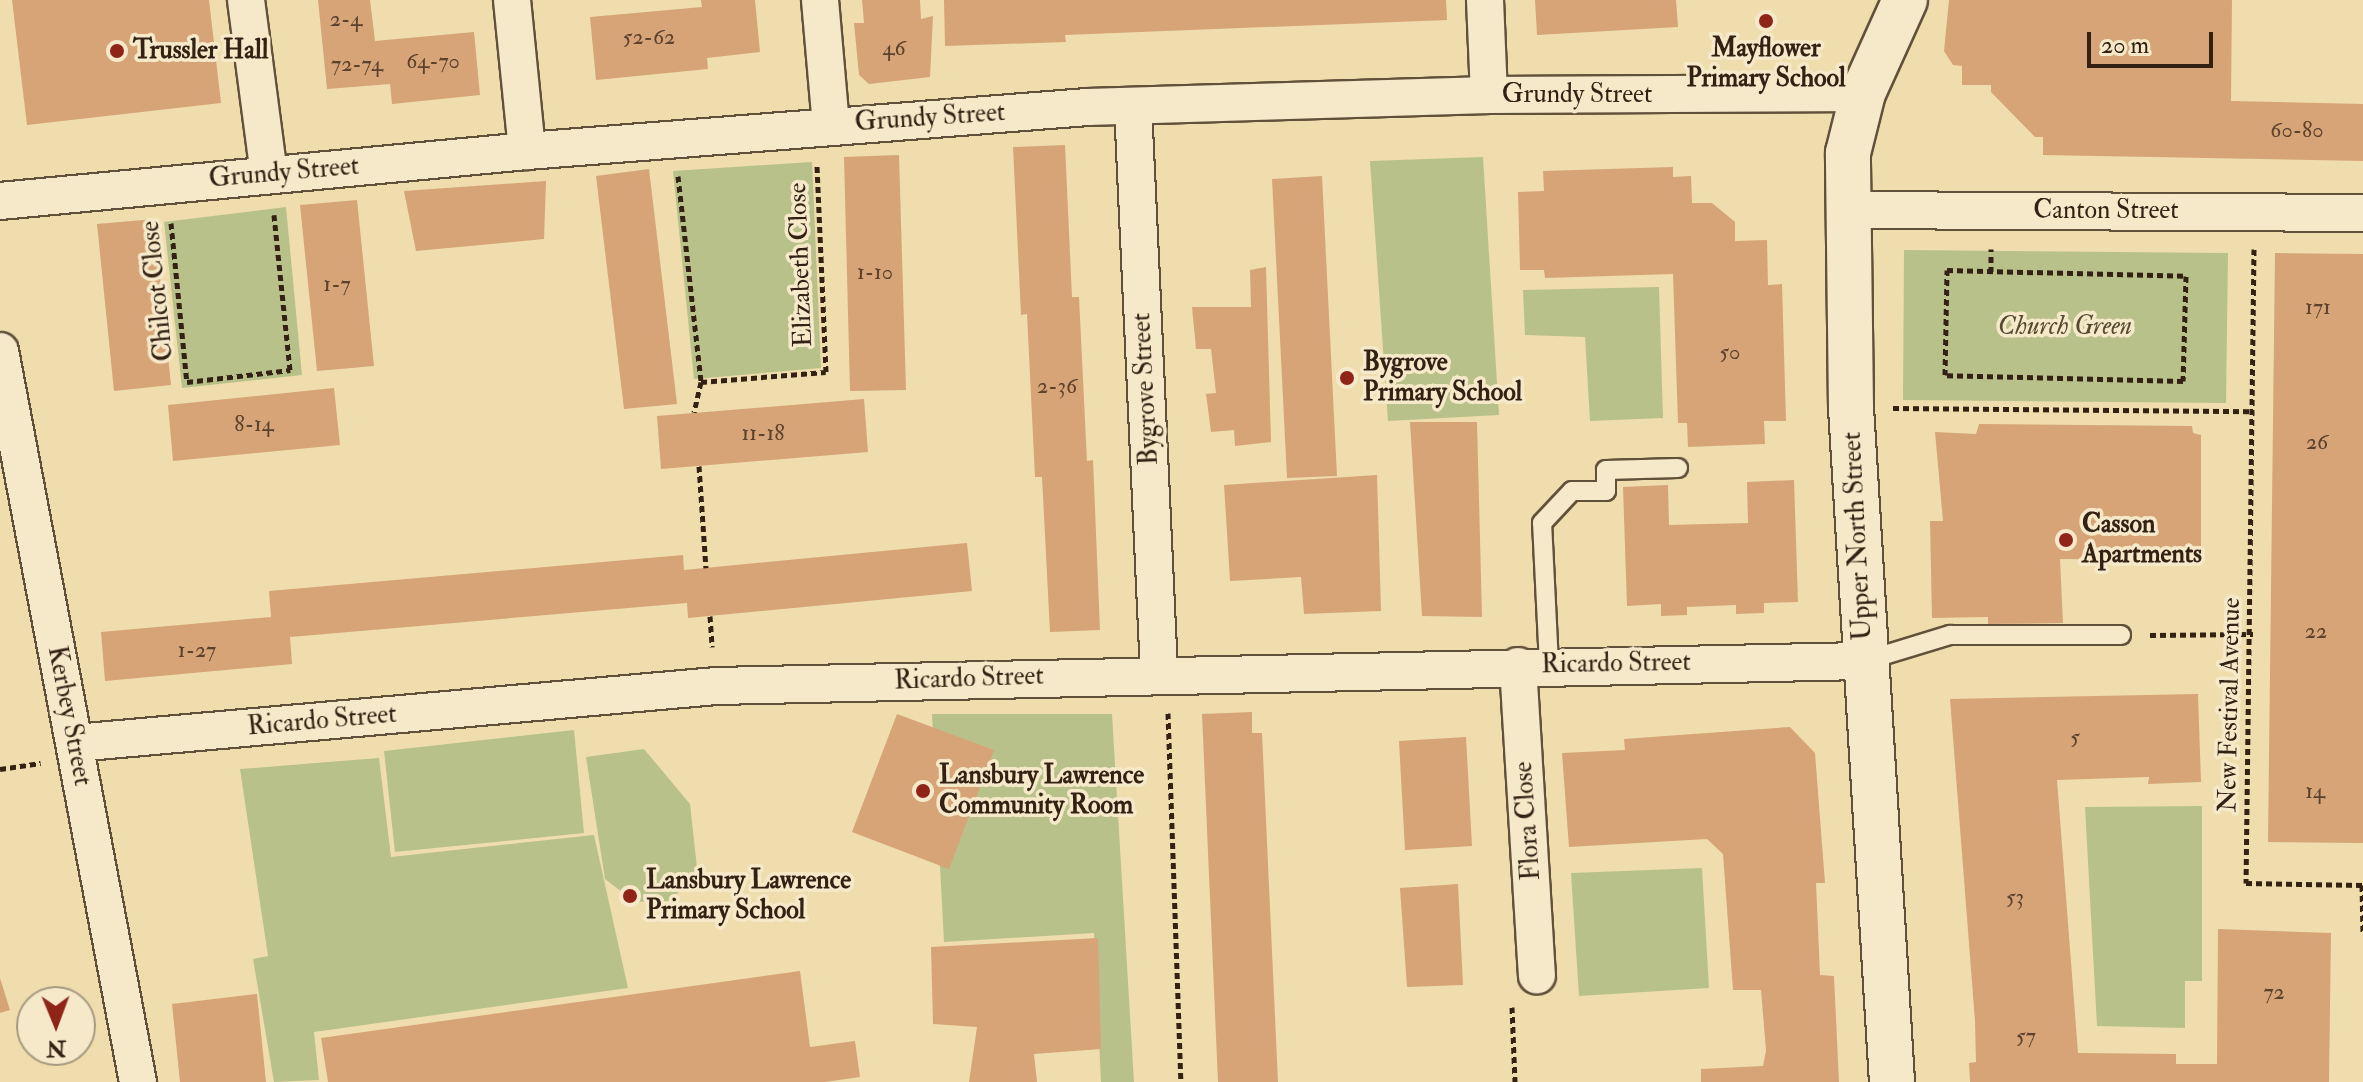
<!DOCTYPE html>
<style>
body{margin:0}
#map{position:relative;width:2363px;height:1082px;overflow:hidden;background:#efddad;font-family:"IM FELL Double Pica",serif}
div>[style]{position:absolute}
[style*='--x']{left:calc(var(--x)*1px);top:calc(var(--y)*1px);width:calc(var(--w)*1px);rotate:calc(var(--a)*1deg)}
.green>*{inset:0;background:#b9c18a}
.building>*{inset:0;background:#d6a477}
.path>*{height:5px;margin-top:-2.5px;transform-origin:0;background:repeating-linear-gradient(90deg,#332214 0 6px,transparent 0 10px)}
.roads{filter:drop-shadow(2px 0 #62513a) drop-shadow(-2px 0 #62513a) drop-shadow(0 2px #62513a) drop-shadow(0 -2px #62513a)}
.lane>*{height:18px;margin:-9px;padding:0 9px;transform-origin:9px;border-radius:9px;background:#f5e9ca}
.street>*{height:36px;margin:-18px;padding:0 18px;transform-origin:18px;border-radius:18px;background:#f5e9ca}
.secondary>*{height:44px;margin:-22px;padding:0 22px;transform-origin:22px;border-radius:22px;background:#f5e9ca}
.dots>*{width:22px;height:22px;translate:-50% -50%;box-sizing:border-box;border:4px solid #f5e9ca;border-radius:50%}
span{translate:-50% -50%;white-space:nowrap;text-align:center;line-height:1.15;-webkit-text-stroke:7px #f5e9ca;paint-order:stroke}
.number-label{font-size:22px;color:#5c422d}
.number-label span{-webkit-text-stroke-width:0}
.poi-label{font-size:26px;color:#332214;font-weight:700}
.left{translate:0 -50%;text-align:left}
.street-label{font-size:26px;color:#332214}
.park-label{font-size:26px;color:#544a32;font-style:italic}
.north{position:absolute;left:16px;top:986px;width:80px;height:80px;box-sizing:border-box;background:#f5e9ca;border:2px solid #a79981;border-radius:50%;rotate:179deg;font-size:22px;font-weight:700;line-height:32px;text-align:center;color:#332214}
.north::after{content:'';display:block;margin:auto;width:28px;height:36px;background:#8f2418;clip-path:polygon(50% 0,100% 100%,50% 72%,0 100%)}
.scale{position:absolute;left:2087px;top:32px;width:126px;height:36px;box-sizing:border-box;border:4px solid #332214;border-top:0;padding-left:10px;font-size:24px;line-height:28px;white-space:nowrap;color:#332214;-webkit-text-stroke:6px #f5e9ca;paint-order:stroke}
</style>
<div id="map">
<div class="green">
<i style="clip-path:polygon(1483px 157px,1499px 415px,1388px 421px,1370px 161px)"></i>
<i style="clip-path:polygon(812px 162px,821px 368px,694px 379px,673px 171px)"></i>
<i style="clip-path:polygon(286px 207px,302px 375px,182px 388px,164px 222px)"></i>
<i style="clip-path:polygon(1904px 250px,2228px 253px,2226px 403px,1903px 400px)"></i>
<i style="clip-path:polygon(1659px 287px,1663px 418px,1590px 421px,1585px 337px,1525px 335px,1523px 290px)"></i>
<i style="clip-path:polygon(932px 714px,1112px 714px,1134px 1082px,1101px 1082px,1094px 933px,944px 942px)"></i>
<i style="clip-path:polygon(574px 730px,584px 833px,395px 852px,384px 751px)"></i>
<i style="clip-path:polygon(644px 749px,690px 804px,698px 877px,668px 901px,635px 902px,605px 879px,586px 757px)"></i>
<i style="clip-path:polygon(379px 758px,391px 857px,594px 835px,628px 988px,314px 1032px,319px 1080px,274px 1082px,253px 959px,268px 956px,240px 769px)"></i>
<i style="clip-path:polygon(2202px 806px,2202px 981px,2185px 981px,2185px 1028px,2097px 1026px,2085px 807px)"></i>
<i style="clip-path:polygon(1702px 868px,1709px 988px,1579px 996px,1571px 873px)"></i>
</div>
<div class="building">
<i style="clip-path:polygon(12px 0,209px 0,221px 103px,27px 125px)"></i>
<i style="clip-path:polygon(318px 0,370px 0,375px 41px,474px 32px,480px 95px,392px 104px,390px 84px,327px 89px)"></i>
<i style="clip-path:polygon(701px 0,755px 0,760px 52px,707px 58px,708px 69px,596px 80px,590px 17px,702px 7px)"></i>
<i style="clip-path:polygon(862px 0,920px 0,921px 19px,933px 16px,930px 77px,869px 84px,859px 75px,854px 23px,864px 23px)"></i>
<i style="clip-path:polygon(944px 0,1446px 0,1447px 20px,1065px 35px,1066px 42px,945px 46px)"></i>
<i style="clip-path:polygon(1535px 0,1676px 0,1678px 27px,1537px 35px)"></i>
<i style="clip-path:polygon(1949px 0,2232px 0,2231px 101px,2363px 104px,2363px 161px,2043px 155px,2043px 137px,2035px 137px,1991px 92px,1991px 85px,1962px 85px,1962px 66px,1953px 65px,1944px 51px)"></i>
<i style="clip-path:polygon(1065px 145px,1072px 297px,1079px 297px,1087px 461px,1093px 460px,1100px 630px,1050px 632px,1042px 477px,1035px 477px,1027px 314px,1021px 315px,1013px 147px)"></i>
<i style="clip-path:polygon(899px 155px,906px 390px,850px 391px,844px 157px)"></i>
<i style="clip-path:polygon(1673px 167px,1673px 177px,1691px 176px,1692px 203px,1712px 203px,1735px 222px,1735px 241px,1767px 240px,1768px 285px,1782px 284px,1786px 421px,1764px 421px,1765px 444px,1688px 447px,1687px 423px,1678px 423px,1673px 274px,1545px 278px,1544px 270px,1520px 270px,1518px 192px,1544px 191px,1543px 171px)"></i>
<i style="clip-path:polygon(649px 169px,677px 404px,624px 409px,596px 176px)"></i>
<i style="clip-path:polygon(1322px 176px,1337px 476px,1287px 478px,1272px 179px)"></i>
<i style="clip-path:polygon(546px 181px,544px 239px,416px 251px,404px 191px)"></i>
<i style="clip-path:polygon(357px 200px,374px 366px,317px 371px,300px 205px)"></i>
<i style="clip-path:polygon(154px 219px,171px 385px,114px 391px,97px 224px)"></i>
<i style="clip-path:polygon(2275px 253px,2363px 254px,2363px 843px,2268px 842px)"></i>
<i style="clip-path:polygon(1266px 267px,1271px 442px,1235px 446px,1234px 430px,1211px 432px,1206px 394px,1216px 393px,1211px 349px,1196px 349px,1192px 307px,1251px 307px,1250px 270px)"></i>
<i style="clip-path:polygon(334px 388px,340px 445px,173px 461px,168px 405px)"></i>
<i style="clip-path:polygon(864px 399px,868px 452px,661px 469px,657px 416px)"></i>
<i style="clip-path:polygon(1410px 422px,1477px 422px,1482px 617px,1422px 616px)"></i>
<i style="clip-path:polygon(1979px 424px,2192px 426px,2193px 433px,2201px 435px,2201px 561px,2060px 559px,2063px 623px,1988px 624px,1988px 617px,1932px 618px,1930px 521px,1943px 521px,1935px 432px,1976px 434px)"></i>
<i style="clip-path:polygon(1377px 475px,1381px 611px,1304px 614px,1301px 577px,1230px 581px,1224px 485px)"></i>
<i style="clip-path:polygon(1794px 480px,1798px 602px,1764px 603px,1764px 613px,1736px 614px,1736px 605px,1687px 607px,1687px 615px,1661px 616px,1661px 604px,1627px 606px,1623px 487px,1668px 485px,1669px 525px,1748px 523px,1747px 482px)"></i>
<i style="clip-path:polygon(967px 543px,972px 591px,688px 618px,687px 603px,290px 637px,292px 664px,105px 681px,101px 632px,271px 617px,269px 591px,683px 555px,684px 570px)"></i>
<i style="clip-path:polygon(2198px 694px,2201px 782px,2148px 784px,2149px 777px,2057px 780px,2078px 1053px,2176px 1054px,2176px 1064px,2217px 1064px,2218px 929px,2331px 933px,2329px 1082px,1970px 1082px,1969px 1063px,1976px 1062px,1975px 1021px,1950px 699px)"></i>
<i style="clip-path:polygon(1252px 712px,1252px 733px,1262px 733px,1278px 1082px,1218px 1082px,1202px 714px)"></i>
<i style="clip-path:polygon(897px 714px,994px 750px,949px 869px,852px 832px)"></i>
<i style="clip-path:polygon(1790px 727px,1815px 753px,1825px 883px,1816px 883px,1820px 975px,1834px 976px,1839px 1082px,1701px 1082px,1701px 1069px,1763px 1066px,1766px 1051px,1761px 990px,1733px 990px,1723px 854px,1707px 839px,1569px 847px,1562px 753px,1625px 750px,1624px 739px)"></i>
<i style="clip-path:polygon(1466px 737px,1472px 846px,1405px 850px,1399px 741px)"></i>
<i style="clip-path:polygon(1458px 884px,1463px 985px,1407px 987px,1400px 888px)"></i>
<i style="clip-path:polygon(1098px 938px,1101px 1049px,1034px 1054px,1037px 1082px,969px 1082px,977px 1027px,933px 1024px,931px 947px)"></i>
<i style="clip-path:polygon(800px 971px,810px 1047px,855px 1041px,860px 1077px,825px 1082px,328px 1082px,321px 1038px)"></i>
<i style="clip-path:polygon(0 978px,10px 1010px,0 1013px)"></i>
<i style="clip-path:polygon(257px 994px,266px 1082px,180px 1082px,172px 1004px)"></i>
</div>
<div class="path">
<i style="--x:678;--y:176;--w:207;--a:83.6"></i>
<i style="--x:701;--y:382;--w:31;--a:103"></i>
<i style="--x:171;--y:223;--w:160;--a:84.3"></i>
<i style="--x:187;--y:382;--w:104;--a:-6.6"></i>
<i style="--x:290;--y:370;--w:156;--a:-95.9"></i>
<i style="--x:2254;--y:249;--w:634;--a:90.72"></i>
<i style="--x:2246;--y:883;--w:117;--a:1"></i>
<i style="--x:1947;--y:270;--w:239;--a:1.4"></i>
<i style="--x:2186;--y:276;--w:105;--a:91.6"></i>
<i style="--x:2183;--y:381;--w:238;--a:-178.6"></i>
<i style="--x:1945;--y:375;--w:105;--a:-88.9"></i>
<i style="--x:1991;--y:272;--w:23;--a:-90"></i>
<i style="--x:701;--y:382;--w:125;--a:-4.6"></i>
<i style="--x:826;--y:372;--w:206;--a:-92.5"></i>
<i style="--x:1893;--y:408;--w:359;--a:0.5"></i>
<i style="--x:699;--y:466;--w:102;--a:86.1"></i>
<i style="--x:710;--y:616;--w:31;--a:86"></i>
<i style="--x:2150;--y:635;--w:103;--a:-0.6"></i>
<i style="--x:1168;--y:713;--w:369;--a:88"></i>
<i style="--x:0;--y:769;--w:41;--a:-8.3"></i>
<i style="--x:2362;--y:885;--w:49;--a:88.8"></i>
<i style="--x:1512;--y:1007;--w:75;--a:87.7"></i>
</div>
<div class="roads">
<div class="lane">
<i style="--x:1868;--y:660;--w:86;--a:-17"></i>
<i style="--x:1950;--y:635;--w:171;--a:0"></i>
<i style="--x:1549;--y:665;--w:142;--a:-92.8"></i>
<i style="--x:1542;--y:523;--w:44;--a:-46.8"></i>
<i style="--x:1572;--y:491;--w:34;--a:0"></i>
<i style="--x:1606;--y:491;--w:21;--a:-90"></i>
<i style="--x:1606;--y:470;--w:72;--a:-1.6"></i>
</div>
<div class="street">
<i style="--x:246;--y:0;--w:176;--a:82.5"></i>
<i style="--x:512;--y:0;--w:152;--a:84.3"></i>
<i style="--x:820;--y:0;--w:126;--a:85"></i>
<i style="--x:1485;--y:0;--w:95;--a:87.6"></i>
<i style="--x:1133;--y:106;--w:568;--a:87.37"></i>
<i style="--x:0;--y:201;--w:529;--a:-5.42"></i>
<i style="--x:527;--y:151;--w:562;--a:-4.49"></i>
<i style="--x:1087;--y:107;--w:402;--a:-1.7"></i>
<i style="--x:1489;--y:95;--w:374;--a:-0.3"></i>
<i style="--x:1849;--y:210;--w:514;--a:0.33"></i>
<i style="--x:0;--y:351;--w:744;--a:79.31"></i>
<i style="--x:1518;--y:666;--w:310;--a:86.5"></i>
<i style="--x:75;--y:743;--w:644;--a:-5.08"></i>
<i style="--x:716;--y:686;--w:1149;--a:-1.25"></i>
</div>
<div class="secondary">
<i style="--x:1892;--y:1082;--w:675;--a:-93.48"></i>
<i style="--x:1851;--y:408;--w:255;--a:-90.7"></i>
<i style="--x:1848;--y:153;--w:62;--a:-76"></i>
<i style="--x:1863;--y:93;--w:102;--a:-65.7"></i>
</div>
</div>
<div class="dots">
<i style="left:1766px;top:21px;background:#8f2418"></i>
<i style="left:117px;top:51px;background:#8f2418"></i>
<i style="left:1347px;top:378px;background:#8f2418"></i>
<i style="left:2066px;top:540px;background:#8f2418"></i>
<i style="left:923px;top:791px;background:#8f2418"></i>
<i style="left:630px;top:896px;background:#8f2418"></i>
</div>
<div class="number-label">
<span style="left:346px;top:20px">2-4</span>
<span style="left:649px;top:38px">52-62</span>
<span style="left:894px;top:49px">46</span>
<span style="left:433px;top:62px">64-70</span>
<span style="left:357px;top:65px">72-74</span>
<span style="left:2297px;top:131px">60-80</span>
<span style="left:875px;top:273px">1-10</span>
<span style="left:337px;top:285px">1-7</span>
<span style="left:2318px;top:308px">171</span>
<span style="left:1730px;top:353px">50</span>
<span style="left:1057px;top:387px">2-36</span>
<span style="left:254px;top:425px">8-14</span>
<span style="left:763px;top:434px">11-18</span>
<span style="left:2317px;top:443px">26</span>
<span style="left:2316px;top:632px">22</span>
<span style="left:197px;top:651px">1-27</span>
<span style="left:2075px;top:738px">5</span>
<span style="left:2315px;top:792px">14</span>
<span style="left:2015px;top:898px">53</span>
<span style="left:2274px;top:993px">72</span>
<span style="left:2026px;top:1037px">57</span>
</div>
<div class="poi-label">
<span style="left:1766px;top:64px">Mayflower<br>Primary School</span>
<span class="left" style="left:133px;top:51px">Trussler Hall</span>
<span class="left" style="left:1363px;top:378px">Bygrove<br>Primary School</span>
<span class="left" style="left:2082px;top:540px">Casson<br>Apartments</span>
<span class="left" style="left:939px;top:791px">Lansbury Lawrence<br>Community Room</span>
<span class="left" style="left:646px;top:896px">Lansbury Lawrence<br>Primary School</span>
</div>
<div class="street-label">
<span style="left:1577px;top:95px">Grundy Street</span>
<span style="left:930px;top:118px;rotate:-4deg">Grundy Street</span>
<span style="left:284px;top:173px;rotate:-5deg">Grundy Street</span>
<span style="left:2106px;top:211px">Canton Street</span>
<span style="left:801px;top:265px;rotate:-92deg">Elizabeth Close</span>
<span style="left:158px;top:291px;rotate:-96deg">Chilcot Close</span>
<span style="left:1146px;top:389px;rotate:-93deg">Bygrove Street</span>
<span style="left:1858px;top:536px;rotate:-93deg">Upper North Street</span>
<span style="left:1616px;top:664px;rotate:-1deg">Ricardo Street</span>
<span style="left:969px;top:679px;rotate:-2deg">Ricardo Street</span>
<span style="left:2230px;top:705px;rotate:-89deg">New Festival Avenue</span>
<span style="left:69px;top:716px;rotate:79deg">Kerbey Street</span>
<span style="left:322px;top:721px;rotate:-5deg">Ricardo Street</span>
<span style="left:1528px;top:821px;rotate:-94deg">Flora Close</span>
</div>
<div class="park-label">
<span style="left:2065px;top:327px">Church Green</span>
</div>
<div class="north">N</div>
<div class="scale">20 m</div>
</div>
